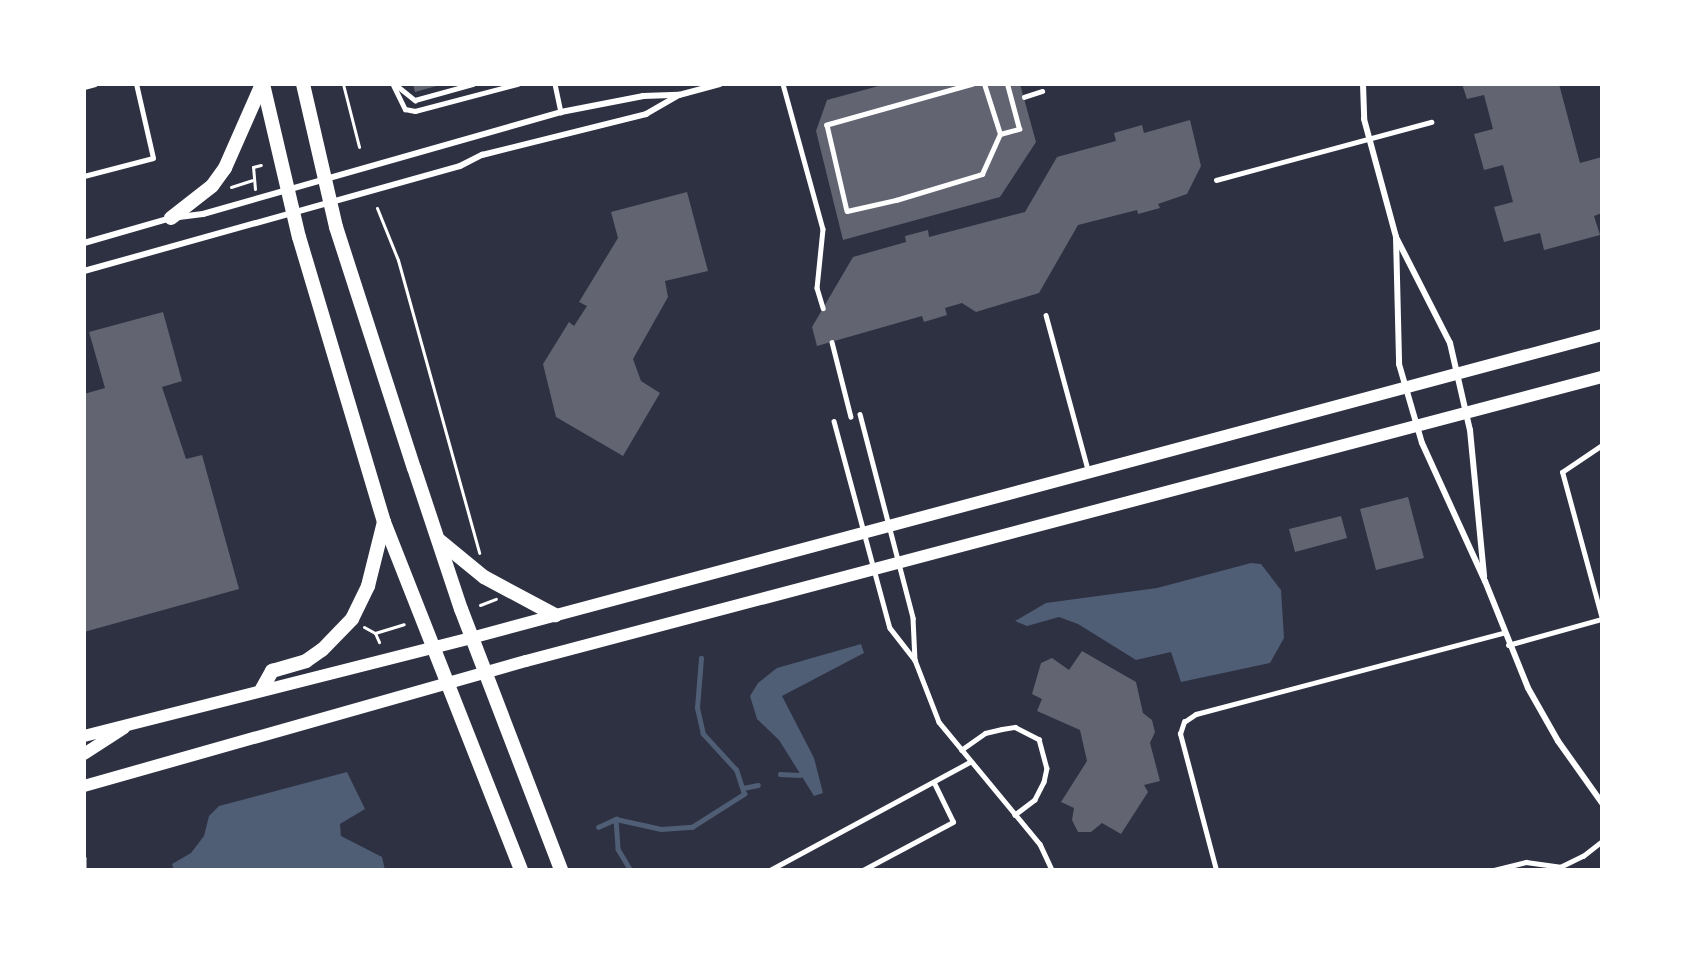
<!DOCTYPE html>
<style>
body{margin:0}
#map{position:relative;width:1686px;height:954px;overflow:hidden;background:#2d3142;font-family:Quicksand,sans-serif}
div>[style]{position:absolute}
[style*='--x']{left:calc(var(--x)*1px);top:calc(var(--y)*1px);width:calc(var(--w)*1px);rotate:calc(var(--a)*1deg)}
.water>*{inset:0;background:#4f5d75}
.stream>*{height:4.5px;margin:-2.25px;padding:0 2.25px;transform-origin:2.25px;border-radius:2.25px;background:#4f5d75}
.building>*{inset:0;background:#626471}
.path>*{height:3px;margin:-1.5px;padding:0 1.5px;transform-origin:1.5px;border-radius:1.5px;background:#fff}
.service>*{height:4.5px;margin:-2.25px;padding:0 2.25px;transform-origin:2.25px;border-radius:2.25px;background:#fff}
.minor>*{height:6px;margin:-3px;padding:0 3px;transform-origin:3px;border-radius:3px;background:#fff}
.secondary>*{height:12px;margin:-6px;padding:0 6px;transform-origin:6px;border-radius:6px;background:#fff}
.primary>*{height:14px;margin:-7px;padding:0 7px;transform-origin:7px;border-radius:7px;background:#fff}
span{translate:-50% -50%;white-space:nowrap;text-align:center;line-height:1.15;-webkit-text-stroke:4.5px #fff;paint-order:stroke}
.frame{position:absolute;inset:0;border:86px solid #fff;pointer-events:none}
</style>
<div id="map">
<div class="water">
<i style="clip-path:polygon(1251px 563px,1261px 564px,1281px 590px,1284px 638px,1270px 663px,1181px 682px,1171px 652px,1136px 660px,1078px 624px,1059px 617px,1027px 626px,1015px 621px,1046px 603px,1157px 588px)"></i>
<i style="clip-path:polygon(861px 644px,864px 653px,782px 696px,814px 758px,823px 793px,814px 796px,779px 740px,757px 719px,750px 696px,758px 683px,777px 668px)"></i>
<i style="clip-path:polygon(347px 772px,365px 809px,340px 824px,341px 836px,382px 857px,385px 870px,174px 870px,172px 864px,191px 853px,204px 836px,209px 816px,219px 806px)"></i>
</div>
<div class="stream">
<i style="--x:780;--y:774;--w:20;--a:3"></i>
<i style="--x:743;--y:788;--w:15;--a:-11"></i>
<i style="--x:616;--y:819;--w:30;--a:86"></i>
<i style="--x:618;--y:849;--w:23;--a:59"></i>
<i style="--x:598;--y:827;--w:20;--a:-24"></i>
<i style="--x:616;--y:819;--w:46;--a:12.5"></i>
<i style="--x:661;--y:829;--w:31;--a:-4"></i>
<i style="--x:692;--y:827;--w:62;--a:-32.4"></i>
<i style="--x:744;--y:794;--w:25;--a:-108"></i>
<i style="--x:736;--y:770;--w:49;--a:-132.5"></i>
<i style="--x:703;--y:734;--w:27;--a:-103"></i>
<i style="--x:697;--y:708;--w:50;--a:-85.4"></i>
</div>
<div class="building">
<i style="clip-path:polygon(413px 84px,440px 84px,440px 85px,415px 92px)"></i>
<i style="clip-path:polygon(886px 84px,1020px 84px,1036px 142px,1000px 197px,843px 240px,816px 131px,827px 100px)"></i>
<i style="clip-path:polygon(1462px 84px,1559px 84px,1580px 163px,1602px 157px,1602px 213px,1594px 216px,1600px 235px,1544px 250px,1540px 233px,1504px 242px,1494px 207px,1513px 202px,1503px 165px,1484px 170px,1474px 134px,1493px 129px,1484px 95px,1467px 99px)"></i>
<i style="clip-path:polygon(1190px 120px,1201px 166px,1187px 194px,1158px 204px,1160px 208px,1138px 214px,1137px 210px,1078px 225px,1039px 293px,976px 312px,962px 303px,945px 308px,947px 315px,924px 322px,922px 316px,817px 346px,812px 327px,853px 257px,906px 242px,905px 236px,928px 230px,929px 237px,1025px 212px,1057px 157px,1116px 141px,1114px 133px,1142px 125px,1144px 133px)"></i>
<i style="clip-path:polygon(687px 192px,708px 271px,665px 281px,668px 297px,633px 359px,641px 381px,660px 393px,623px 456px,556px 417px,543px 364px,569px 322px,574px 326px,587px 306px,579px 302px,618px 238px,611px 212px)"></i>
<i style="clip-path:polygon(163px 312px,182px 381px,162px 387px,186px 459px,202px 455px,239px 589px,84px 632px,84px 394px,105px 388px,89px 332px)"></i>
<i style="clip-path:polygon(1408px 497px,1424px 558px,1376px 570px,1360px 509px)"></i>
<i style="clip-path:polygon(1341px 516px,1347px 538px,1295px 552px,1289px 529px)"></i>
<i style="clip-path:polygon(1082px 651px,1136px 682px,1143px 713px,1152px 720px,1155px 732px,1150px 743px,1160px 781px,1144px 785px,1148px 792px,1121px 834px,1102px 823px,1091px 832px,1078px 832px,1072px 820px,1074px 808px,1061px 802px,1087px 761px,1080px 730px,1037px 711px,1042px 699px,1032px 694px,1041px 663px,1052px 658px,1069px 670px)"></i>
</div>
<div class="path">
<i style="--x:343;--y:84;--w:65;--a:75.7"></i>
<i style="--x:231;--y:187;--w:22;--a:-18"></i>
<i style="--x:255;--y:189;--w:22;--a:-95"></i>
<i style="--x:253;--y:167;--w:8;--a:-14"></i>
<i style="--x:377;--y:208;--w:56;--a:68"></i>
<i style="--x:398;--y:260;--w:304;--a:74.5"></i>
<i style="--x:480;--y:605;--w:17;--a:-21"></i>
<i style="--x:364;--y:627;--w:13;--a:29"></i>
<i style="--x:375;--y:633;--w:30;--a:-17"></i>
<i style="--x:375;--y:633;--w:10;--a:66"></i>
</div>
<div class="service">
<i style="--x:393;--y:84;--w:28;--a:64"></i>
<i style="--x:405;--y:109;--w:10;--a:11"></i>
<i style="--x:415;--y:111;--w:106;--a:-14.8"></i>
<i style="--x:395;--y:84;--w:26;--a:39"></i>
<i style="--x:415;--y:100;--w:60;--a:-15.4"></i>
<i style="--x:555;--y:84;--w:29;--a:78"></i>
<i style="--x:783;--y:84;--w:150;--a:74.6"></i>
<i style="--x:823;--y:229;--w:59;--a:95.8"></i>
<i style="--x:817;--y:288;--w:21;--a:73"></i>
<i style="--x:973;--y:84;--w:152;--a:164.3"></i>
<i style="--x:827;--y:125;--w:88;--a:76.9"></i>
<i style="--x:847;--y:211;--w:50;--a:-12.7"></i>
<i style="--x:896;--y:200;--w:90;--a:-16.8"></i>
<i style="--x:982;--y:174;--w:44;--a:-65.8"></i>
<i style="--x:1000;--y:134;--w:52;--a:-107.7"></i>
<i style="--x:84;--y:87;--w:11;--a:-15"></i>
<i style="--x:1024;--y:97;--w:19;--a:-18"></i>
<i style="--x:1000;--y:134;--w:20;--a:-15"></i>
<i style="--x:1019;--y:129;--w:47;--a:-104.9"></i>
<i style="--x:84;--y:176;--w:71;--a:-14.6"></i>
<i style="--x:153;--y:158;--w:76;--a:-102.9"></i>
<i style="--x:1216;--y:180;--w:223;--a:-15.1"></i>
<i style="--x:1046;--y:315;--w:161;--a:74.8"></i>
<i style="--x:832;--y:342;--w:77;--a:75.8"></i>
<i style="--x:860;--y:414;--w:211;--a:75.4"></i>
<i style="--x:913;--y:618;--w:42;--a:87.3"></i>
<i style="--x:834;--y:421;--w:214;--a:74.9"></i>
<i style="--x:890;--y:628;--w:41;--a:52"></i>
<i style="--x:915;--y:660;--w:66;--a:68.8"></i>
<i style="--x:939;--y:722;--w:158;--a:50.4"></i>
<i style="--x:1040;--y:844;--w:29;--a:65"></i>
<i style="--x:1508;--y:645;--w:98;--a:-15.5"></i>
<i style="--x:1602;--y:619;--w:152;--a:-105.2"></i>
<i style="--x:1562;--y:472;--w:48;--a:-34"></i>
<i style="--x:961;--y:750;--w:29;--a:-35"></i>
<i style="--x:985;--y:733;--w:17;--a:-13"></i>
<i style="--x:1002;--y:729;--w:13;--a:-9"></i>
<i style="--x:1015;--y:727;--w:27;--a:27"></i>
<i style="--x:1039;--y:739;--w:30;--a:75"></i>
<i style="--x:1047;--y:768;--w:14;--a:102"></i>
<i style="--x:1044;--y:782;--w:20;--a:117"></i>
<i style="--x:1035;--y:800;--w:25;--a:143"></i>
<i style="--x:84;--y:858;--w:11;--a:90"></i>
<i style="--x:770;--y:870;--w:227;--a:-28.4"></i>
<i style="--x:863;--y:870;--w:102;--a:-28.1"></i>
<i style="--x:953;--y:822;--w:43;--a:-116"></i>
<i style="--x:1216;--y:870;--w:141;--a:-104.8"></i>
<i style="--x:1180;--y:734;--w:13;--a:-72"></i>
<i style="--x:1184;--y:722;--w:14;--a:-34"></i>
<i style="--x:1196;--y:714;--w:318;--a:-14.8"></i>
<i style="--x:1494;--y:870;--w:33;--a:-14"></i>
<i style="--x:1526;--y:862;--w:34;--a:8"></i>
<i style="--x:1560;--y:867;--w:25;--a:-26"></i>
<i style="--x:1583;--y:856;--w:24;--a:-38"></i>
</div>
<div class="minor">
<i style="--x:1363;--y:84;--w:35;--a:88"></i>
<i style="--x:1364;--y:119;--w:122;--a:74.8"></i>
<i style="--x:1396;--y:237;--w:119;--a:63"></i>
<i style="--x:1450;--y:343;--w:89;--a:77.1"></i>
<i style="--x:1470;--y:430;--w:147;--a:84.5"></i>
<i style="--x:1396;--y:237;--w:127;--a:88.6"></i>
<i style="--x:1399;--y:364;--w:82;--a:73.8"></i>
<i style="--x:1422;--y:443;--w:152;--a:65.5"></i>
<i style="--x:1485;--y:581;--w:115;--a:68.1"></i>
<i style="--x:1528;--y:688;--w:61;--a:60.5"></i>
<i style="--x:1558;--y:741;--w:76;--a:54.6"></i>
<i style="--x:84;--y:243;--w:91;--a:-16"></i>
<i style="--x:171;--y:218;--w:32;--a:-7"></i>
<i style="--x:203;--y:214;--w:372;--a:-15.9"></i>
<i style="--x:561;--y:112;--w:84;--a:-11"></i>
<i style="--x:643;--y:96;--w:36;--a:-2"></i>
<i style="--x:679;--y:95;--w:42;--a:-15"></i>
<i style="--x:84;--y:271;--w:390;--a:-15.6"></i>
<i style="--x:460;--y:166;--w:25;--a:-27"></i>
<i style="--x:482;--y:155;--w:169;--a:-14"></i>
<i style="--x:646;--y:114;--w:38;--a:-30"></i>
</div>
<div class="secondary">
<i style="--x:84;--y:736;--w:399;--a:-14.2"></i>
<i style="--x:471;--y:638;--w:1171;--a:-15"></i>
<i style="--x:84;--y:754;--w:48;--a:-33"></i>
<i style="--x:84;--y:786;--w:459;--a:-15.8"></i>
<i style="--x:526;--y:661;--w:1113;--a:-14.79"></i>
</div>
<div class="primary">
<i style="--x:263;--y:84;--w:157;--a:76.8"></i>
<i style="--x:299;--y:237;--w:297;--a:73.4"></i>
<i style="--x:384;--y:522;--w:374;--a:68.5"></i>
<i style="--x:303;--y:84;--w:147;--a:77"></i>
<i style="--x:336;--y:227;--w:253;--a:72.1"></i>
<i style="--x:414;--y:468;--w:149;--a:71.6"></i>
<i style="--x:461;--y:609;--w:280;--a:69"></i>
<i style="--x:171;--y:218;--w:52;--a:-38"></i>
<i style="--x:212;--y:186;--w:22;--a:-54"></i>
<i style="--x:225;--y:168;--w:92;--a:-66.2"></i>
<i style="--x:440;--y:541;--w:57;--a:39.3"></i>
<i style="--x:484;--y:577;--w:81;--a:28.2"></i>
<i style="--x:262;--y:689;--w:21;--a:-61"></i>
<i style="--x:272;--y:671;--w:35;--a:-16"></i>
<i style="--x:306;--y:661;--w:19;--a:-35"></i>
<i style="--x:322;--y:650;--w:43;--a:-45.9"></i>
<i style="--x:352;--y:619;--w:37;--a:-64"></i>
<i style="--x:368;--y:586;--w:66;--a:-76"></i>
</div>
<div class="frame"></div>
</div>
